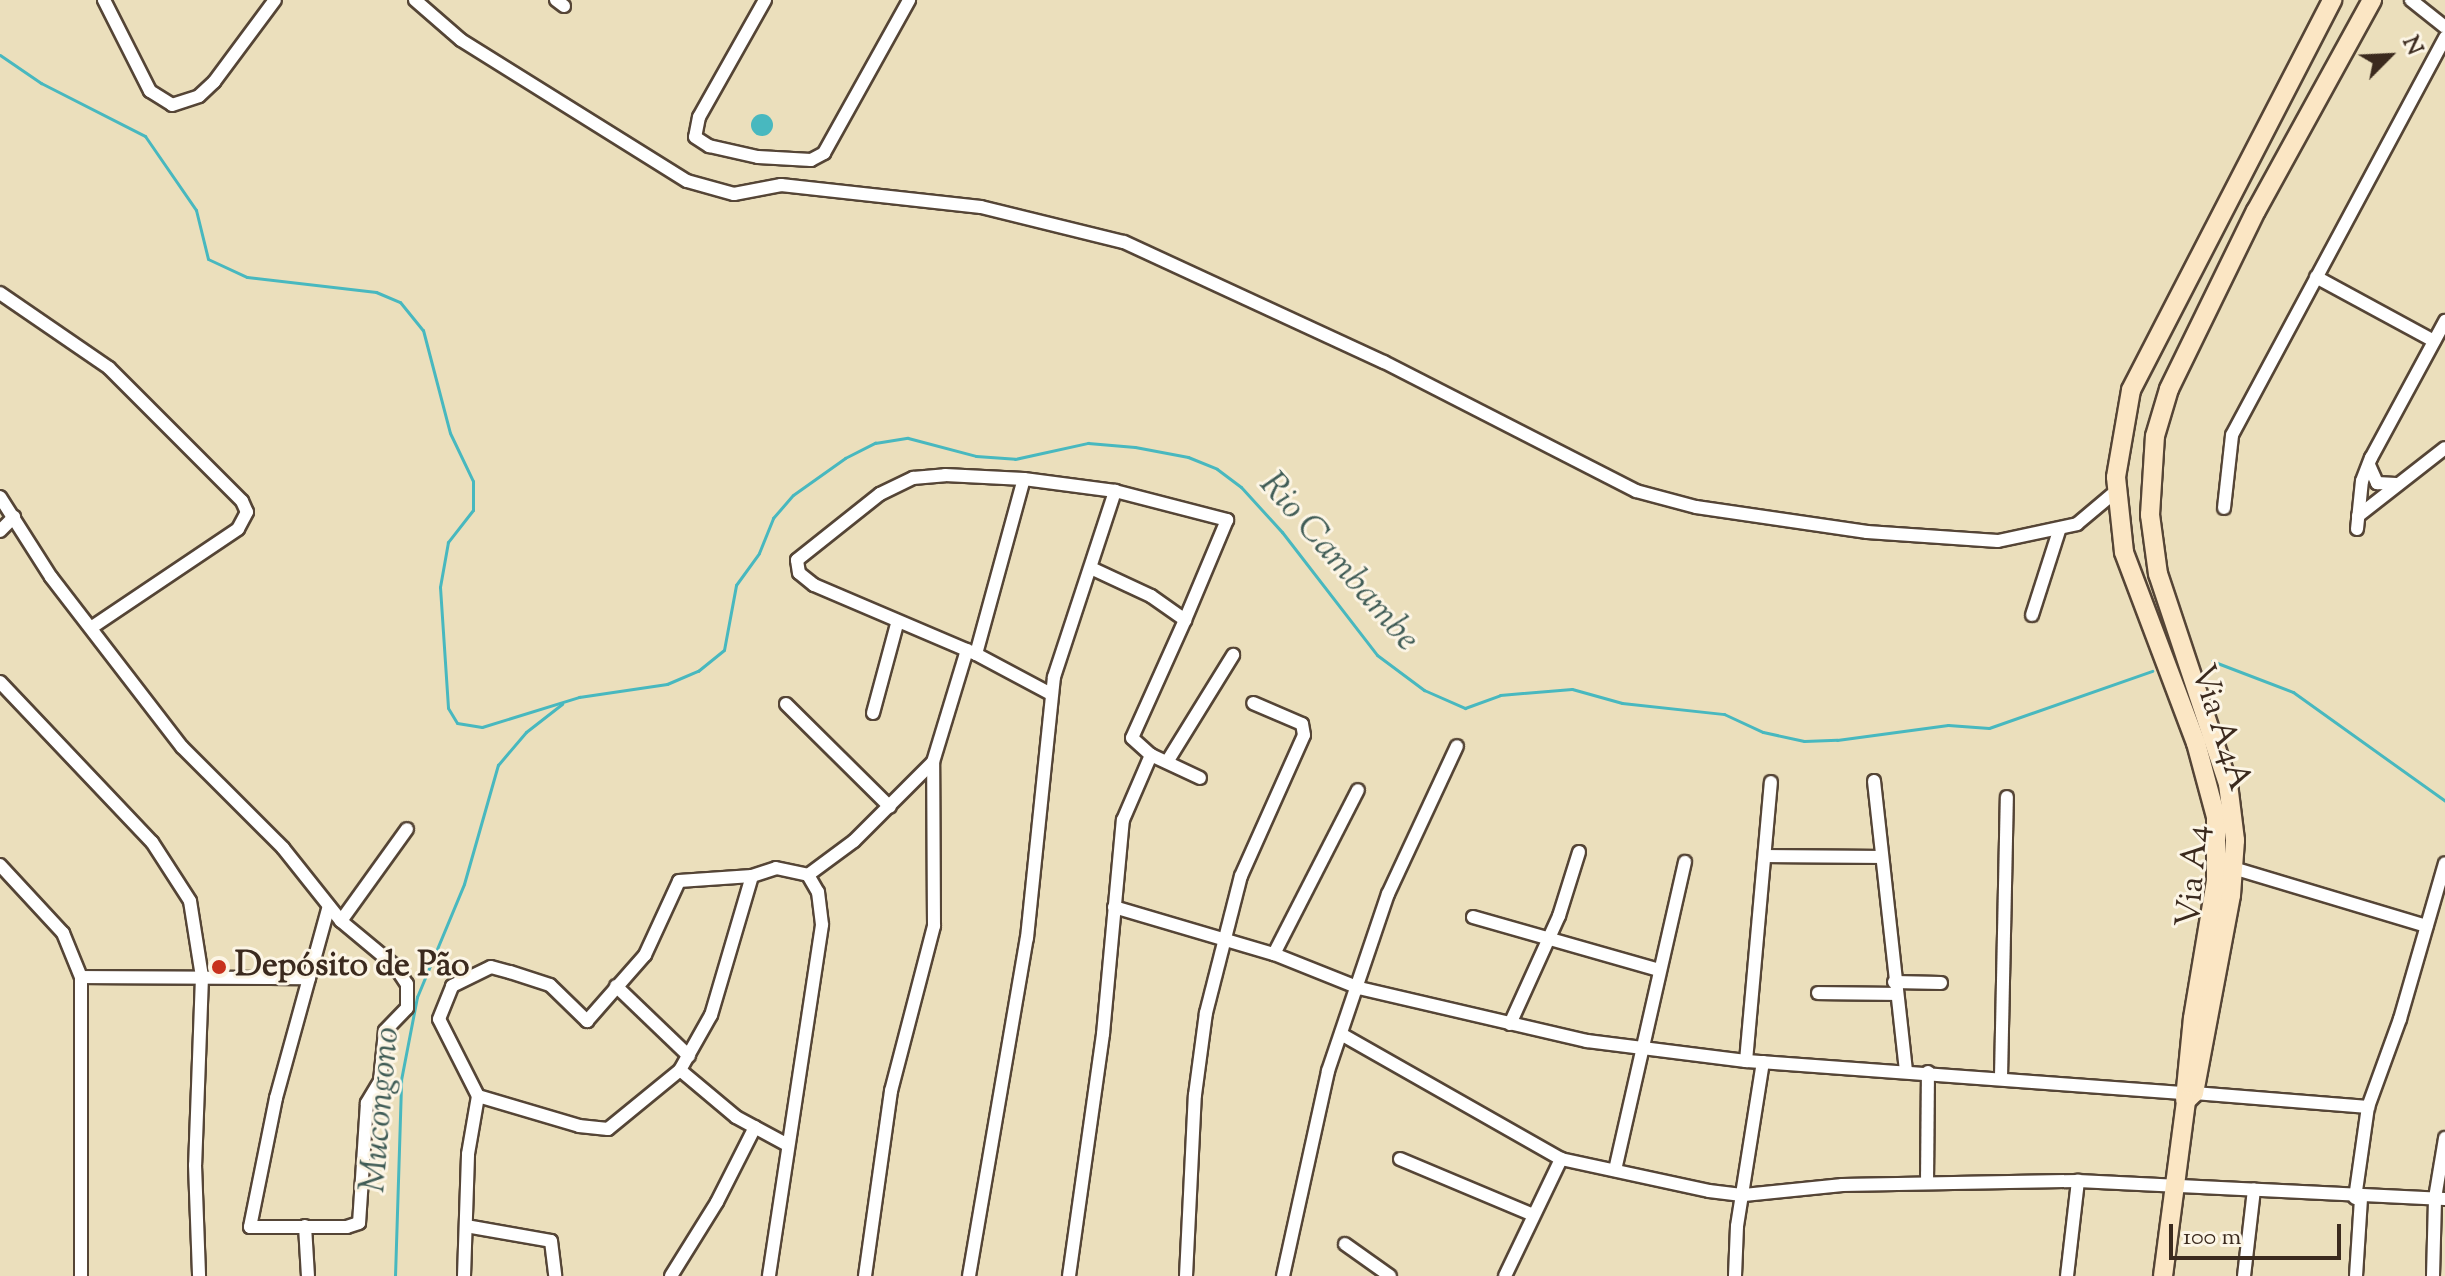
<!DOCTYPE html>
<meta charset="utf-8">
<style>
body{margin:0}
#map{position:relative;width:2445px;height:1276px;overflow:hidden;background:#ebdfbc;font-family:"Sorts Mill Goudy",serif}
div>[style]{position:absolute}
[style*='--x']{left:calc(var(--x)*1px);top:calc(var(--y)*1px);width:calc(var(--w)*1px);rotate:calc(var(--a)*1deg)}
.water>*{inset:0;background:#48b8bf}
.round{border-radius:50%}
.stream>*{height:3px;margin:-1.5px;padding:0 1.5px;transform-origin:1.5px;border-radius:1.5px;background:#48b8bf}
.roads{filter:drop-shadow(2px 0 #554536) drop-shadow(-2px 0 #554536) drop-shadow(0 2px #554536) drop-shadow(0 -2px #554536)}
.street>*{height:12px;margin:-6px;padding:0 6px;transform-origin:6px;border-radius:6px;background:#fff}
.secondary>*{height:18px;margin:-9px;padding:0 9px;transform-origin:9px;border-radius:9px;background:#fbe6c4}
.dots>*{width:22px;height:22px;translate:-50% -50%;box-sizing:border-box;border:4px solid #fcf5e5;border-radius:50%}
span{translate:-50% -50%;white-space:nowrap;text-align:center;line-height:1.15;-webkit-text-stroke:6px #fcf5e5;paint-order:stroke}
.street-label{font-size:34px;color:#3b2a1e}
.poi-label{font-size:34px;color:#3b2a1e;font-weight:700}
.left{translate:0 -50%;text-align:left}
.water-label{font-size:36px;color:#405c56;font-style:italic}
.north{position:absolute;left:2349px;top:16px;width:80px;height:80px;-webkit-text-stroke:6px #fcf5e5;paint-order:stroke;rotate:66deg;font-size:22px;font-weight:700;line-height:32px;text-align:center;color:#3b2a1e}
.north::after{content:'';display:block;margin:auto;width:28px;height:36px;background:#3b2a1e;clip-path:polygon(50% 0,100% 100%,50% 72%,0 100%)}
.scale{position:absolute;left:2169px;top:1224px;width:172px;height:36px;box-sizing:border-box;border:4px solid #3b2a1e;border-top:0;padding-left:10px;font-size:24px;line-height:28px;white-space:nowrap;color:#3b2a1e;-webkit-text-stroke:6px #fcf5e5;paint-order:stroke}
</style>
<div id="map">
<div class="water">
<i class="round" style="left:751px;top:114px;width:22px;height:22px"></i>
</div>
<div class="stream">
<i style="--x:0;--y:55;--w:50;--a:34.3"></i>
<i style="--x:41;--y:83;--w:117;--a:27"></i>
<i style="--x:145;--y:136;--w:90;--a:55.4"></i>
<i style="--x:196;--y:210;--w:50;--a:76.2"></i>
<i style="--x:208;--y:259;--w:43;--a:24.8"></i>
<i style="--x:247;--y:277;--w:130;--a:6.6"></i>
<i style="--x:376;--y:292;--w:26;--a:23"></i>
<i style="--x:400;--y:302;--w:36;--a:51"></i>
<i style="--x:423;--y:330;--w:106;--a:75.3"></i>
<i style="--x:450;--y:433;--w:53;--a:64.4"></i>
<i style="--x:473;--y:481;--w:29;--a:90"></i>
<i style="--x:473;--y:510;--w:41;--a:128"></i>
<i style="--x:448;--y:542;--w:46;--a:100.1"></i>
<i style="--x:440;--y:587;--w:121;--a:86.2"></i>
<i style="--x:448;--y:708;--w:17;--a:59"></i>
<i style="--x:457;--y:723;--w:25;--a:9"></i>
<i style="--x:482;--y:727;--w:102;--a:-17.2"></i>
<i style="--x:579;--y:697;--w:89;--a:-8.4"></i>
<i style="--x:667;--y:684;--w:34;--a:-23"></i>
<i style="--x:698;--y:671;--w:33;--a:-39"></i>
<i style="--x:724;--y:650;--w:66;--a:-79.5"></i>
<i style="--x:736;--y:585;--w:39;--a:-54"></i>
<i style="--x:759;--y:553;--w:38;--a:-68"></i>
<i style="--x:773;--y:518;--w:30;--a:-49"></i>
<i style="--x:793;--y:495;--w:64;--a:-35.4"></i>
<i style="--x:845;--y:458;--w:34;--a:-27"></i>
<i style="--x:875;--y:443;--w:33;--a:-9"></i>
<i style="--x:908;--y:438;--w:70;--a:14.8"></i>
<i style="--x:976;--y:456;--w:39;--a:4"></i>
<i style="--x:1015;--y:459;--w:75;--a:-12.4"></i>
<i style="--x:1088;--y:443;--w:47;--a:4.9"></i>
<i style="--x:1135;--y:447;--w:54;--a:10.7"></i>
<i style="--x:1188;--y:457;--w:31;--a:22"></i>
<i style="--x:1217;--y:469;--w:30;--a:37"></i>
<i style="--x:1241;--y:487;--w:61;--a:47.7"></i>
<i style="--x:1282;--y:532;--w:155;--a:52.3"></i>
<i style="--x:1377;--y:655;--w:59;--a:36.7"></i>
<i style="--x:1424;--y:690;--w:45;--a:23.7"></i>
<i style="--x:1465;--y:708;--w:37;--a:-20"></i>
<i style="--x:1500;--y:695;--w:72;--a:-4.8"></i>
<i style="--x:1572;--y:689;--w:52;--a:15.6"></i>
<i style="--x:1622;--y:703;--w:103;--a:6.2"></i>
<i style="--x:1724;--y:714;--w:43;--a:24.8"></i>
<i style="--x:1763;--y:732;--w:42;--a:12.4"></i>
<i style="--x:1804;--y:741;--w:33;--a:-2"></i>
<i style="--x:1837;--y:740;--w:112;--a:-7.7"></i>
<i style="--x:1948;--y:725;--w:41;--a:4.2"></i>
<i style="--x:1989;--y:728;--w:173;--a:-19.3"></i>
<i style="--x:2212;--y:661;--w:87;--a:20.9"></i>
<i style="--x:2293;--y:692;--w:187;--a:35.6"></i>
<i style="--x:395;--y:1276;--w:196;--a:-88.2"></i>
<i style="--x:401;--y:1080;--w:85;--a:-79.1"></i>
<i style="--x:417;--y:997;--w:122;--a:-67.4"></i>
<i style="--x:464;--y:884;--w:124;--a:-74.1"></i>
<i style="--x:498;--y:765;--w:43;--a:-49.7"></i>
<i style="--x:526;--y:732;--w:46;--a:-37.9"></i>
</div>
<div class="roads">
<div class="street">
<i style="--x:104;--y:0;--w:102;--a:63.2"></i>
<i style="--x:150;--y:91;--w:26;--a:32"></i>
<i style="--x:172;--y:105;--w:28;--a:-18"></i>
<i style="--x:199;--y:96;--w:21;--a:-43"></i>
<i style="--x:214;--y:82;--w:102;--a:-53.4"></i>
<i style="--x:415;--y:0;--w:61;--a:41"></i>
<i style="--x:461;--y:40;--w:266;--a:32"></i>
<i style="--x:687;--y:181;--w:49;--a:15.5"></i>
<i style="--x:734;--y:194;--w:48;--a:-10.8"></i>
<i style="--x:781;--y:185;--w:201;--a:6.3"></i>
<i style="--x:981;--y:207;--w:147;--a:13.8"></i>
<i style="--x:1124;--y:242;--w:286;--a:24.8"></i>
<i style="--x:1384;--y:362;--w:283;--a:27.1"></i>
<i style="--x:1636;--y:491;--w:62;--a:14.9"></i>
<i style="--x:1696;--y:507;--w:173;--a:8.3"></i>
<i style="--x:1867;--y:532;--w:131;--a:3.9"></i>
<i style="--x:1998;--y:541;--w:81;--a:-12.1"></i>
<i style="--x:2077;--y:524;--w:50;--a:-40.1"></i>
<i style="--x:556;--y:0;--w:10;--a:37"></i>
<i style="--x:765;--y:0;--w:134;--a:119.4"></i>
<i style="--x:699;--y:117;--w:20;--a:101"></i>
<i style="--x:695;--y:137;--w:17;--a:33"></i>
<i style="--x:709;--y:146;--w:50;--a:12.7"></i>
<i style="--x:758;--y:157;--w:53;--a:3.2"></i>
<i style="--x:811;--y:160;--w:15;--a:-28"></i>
<i style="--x:824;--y:153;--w:175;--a:-60.9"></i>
<i style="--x:2411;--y:0;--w:43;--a:38.5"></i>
<i style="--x:2316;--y:277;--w:134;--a:28.5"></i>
<i style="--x:0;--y:293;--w:132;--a:34.5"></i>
<i style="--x:109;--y:368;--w:188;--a:45"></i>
<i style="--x:242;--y:501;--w:12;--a:66"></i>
<i style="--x:247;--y:512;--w:19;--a:118"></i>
<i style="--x:238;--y:529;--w:176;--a:146.1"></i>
<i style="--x:2369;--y:465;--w:20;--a:66"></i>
<i style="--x:2377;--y:483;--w:19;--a:3"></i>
<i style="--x:0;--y:497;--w:95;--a:57.5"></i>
<i style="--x:51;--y:577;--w:215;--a:52.4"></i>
<i style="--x:182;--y:747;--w:143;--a:45"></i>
<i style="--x:283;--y:848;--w:93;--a:51.5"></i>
<i style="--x:341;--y:921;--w:69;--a:39.7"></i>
<i style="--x:394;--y:965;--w:23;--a:56"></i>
<i style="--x:407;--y:984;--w:24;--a:90"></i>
<i style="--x:407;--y:1008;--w:32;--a:134"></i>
<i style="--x:385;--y:1031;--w:50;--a:95.7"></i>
<i style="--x:380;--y:1081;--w:26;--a:121"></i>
<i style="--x:367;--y:1103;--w:120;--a:93.8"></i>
<i style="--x:359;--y:1223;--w:13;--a:162"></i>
<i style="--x:347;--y:1227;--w:97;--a:180"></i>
<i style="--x:250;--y:1227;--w:132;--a:-78.6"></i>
<i style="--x:276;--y:1098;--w:199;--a:-74.6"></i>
<i style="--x:2224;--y:508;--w:73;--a:-83.7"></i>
<i style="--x:2232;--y:435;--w:451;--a:-61.8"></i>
<i style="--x:2358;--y:516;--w:110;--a:-38"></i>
<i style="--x:2357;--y:529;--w:48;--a:-84.1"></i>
<i style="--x:2362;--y:481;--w:25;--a:-69"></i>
<i style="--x:2371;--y:458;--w:156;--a:-61.6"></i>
<i style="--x:0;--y:531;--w:20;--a:-45"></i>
<i style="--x:1093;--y:569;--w:64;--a:25"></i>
<i style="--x:1151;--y:596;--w:42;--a:35.2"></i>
<i style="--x:1185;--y:620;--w:129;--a:114.2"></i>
<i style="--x:1132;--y:738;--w:25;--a:42"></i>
<i style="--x:1151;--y:755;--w:54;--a:25.1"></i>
<i style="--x:2032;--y:615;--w:88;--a:-72.2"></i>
<i style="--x:976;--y:654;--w:181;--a:-74.7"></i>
<i style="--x:0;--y:682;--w:221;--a:46.5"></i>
<i style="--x:152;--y:842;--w:70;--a:57.2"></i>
<i style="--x:190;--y:901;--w:77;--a:81"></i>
<i style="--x:202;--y:977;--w:188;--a:92.1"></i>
<i style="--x:195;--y:1165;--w:111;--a:87.9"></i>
<i style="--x:1051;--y:694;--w:85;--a:-151.9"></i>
<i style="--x:976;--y:654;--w:176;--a:-156.9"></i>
<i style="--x:814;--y:585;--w:19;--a:-141"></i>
<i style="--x:799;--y:573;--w:13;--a:-99"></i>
<i style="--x:797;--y:560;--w:106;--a:-38.5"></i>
<i style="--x:880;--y:494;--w:37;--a:-26"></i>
<i style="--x:913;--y:478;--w:32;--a:-5"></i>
<i style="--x:945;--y:475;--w:79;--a:2.9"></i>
<i style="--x:1024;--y:479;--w:92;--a:7.5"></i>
<i style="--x:1115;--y:491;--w:116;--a:14.5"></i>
<i style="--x:1227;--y:520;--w:108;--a:112.8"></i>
<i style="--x:786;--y:704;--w:146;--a:44.7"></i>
<i style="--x:873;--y:713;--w:92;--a:-74.9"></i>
<i style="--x:1167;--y:762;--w:126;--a:-58.3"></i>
<i style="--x:1874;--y:781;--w:292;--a:83.7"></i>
<i style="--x:1767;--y:856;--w:113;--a:0.5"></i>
<i style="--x:0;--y:865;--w:93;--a:47.2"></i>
<i style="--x:63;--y:933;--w:48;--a:67.8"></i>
<i style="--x:81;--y:977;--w:299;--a:90"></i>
<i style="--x:2233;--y:868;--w:202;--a:16.7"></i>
<i style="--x:808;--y:875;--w:57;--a:-36.5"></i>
<i style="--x:854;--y:841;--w:112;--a:-45"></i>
<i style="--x:752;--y:876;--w:145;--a:106.4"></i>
<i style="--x:711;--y:1015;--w:63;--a:119.4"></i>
<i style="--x:680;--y:1070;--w:73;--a:40"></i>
<i style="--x:736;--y:1117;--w:57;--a:28.4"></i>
<i style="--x:1114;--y:907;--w:167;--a:16.4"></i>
<i style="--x:1274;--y:954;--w:92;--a:21.8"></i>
<i style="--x:1359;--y:988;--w:234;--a:13.1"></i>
<i style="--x:1587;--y:1041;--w:160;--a:7.2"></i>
<i style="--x:1746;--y:1061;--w:438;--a:4.2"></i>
<i style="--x:1473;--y:917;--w:193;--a:15.9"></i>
<i style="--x:341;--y:921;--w:113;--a:-54.3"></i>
<i style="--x:1274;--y:954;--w:184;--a:-62.9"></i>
<i style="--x:81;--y:977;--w:228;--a:0.3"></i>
<i style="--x:1894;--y:982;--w:47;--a:1.2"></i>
<i style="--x:616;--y:986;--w:101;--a:43.8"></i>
<i style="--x:1818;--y:993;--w:78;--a:0.7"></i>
<i style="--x:1510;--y:1024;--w:119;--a:-65.6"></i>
<i style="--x:1559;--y:916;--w:67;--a:-72.6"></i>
<i style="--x:1341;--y:1034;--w:253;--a:29.6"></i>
<i style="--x:1561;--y:1159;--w:151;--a:12.2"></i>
<i style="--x:1709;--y:1191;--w:35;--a:7"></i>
<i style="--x:1744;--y:1195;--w:99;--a:-5.8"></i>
<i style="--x:1842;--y:1185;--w:236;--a:-1"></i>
<i style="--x:2078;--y:1181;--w:367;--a:2.8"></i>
<i style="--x:1746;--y:1061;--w:280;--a:-84.9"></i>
<i style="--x:2001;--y:1077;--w:280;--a:-88.8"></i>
<i style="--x:2194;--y:1093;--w:175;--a:4.6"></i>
<i style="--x:478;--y:1096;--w:105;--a:16.5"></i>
<i style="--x:579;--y:1126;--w:29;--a:6"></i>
<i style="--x:608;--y:1129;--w:93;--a:-39.3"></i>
<i style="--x:1400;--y:1159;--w:144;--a:22.8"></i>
<i style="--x:1615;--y:1170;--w:316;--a:-77.2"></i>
<i style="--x:1927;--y:1183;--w:111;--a:-89.5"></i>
<i style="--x:2355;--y:1198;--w:92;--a:-81.9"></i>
<i style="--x:2368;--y:1107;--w:94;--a:-70"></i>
<i style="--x:2400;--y:1019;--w:162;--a:-73.9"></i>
<i style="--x:305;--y:1226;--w:50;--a:86.6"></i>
<i style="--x:466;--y:1226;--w:86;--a:10"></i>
<i style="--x:551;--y:1241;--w:35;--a:83"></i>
<i style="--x:1345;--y:1244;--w:55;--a:35.4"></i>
<i style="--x:464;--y:1276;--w:122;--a:-88.1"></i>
<i style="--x:468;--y:1154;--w:59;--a:-80.2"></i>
<i style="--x:478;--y:1096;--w:86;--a:-116.9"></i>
<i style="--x:439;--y:1019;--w:35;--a:-68"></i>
<i style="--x:452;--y:986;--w:43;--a:-26"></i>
<i style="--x:491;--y:967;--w:20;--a:15"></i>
<i style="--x:510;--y:972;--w:42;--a:18"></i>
<i style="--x:550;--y:985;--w:52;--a:44.2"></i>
<i style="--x:587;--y:1021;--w:88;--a:-48.7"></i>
<i style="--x:645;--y:955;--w:81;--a:-65.3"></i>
<i style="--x:679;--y:881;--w:73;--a:-3.9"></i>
<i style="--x:752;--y:876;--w:25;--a:-18"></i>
<i style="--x:776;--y:868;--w:33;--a:12"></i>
<i style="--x:808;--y:875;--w:20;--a:60"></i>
<i style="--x:818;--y:892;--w:33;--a:83"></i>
<i style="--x:822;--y:925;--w:355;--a:98.6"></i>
<i style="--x:671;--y:1276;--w:87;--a:-58.1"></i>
<i style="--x:717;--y:1202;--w:84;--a:-63.1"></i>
<i style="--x:865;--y:1276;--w:187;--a:-82"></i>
<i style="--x:891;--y:1091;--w:171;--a:-75.4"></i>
<i style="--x:934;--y:926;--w:164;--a:-90.3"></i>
<i style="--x:933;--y:762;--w:117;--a:-73.1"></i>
<i style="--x:969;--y:1276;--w:343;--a:-80.3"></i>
<i style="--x:1027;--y:938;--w:262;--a:-84.1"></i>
<i style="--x:1054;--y:677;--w:196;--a:-71.8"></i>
<i style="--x:1069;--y:1276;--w:244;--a:-82"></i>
<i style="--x:1103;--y:1034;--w:215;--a:-84.7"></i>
<i style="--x:1123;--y:820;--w:71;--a:-66.7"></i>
<i style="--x:1186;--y:1276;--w:181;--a:-87.2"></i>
<i style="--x:1195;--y:1095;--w:83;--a:-82.4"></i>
<i style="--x:1206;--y:1013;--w:141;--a:-75.7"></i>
<i style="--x:1241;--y:876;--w:154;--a:-65.9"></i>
<i style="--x:1304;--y:735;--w:11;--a:-100"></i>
<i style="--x:1302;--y:724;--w:53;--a:-156.8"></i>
<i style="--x:1283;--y:1276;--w:210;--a:-77.6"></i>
<i style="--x:1328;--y:1071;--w:187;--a:-71.3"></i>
<i style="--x:1388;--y:894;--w:163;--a:-65"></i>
<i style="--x:1505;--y:1276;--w:130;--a:-64.4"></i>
<i style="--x:1735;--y:1276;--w:50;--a:-87.7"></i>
<i style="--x:1737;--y:1226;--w:166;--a:-81"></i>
<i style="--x:2067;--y:1276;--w:96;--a:-83.4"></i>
<i style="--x:2244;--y:1276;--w:87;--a:-83.4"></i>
<i style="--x:2356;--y:1276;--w:78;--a:-86.3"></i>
<i style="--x:2433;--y:1276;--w:78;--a:-88.5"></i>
<i style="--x:2435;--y:1198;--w:61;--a:-80.5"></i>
</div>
<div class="secondary">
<i style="--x:2185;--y:1099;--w:81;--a:-84.4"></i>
<i style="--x:2193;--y:1018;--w:140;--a:-80.5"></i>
<i style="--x:2216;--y:880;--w:63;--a:-90"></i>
<i style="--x:2216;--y:817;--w:77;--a:-105.1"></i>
<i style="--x:2196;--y:743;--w:204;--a:-110.7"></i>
<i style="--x:2124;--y:552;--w:75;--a:-96.1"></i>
<i style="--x:2116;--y:477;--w:88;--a:-80.2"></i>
<i style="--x:2131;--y:390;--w:439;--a:-62.7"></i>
<i style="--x:2186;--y:1101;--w:11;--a:-45"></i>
<i style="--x:2194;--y:1093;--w:201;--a:-79.4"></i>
<i style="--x:2231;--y:895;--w:55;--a:-85.8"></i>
<i style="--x:2235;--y:840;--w:56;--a:-97.1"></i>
<i style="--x:2228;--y:784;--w:221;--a:-108.4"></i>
<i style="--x:2158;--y:574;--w:60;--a:-97.7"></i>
<i style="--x:2150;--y:515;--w:79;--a:-86.4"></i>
<i style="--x:2155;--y:436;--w:49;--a:-73.4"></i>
<i style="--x:2169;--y:389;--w:198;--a:-64"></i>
<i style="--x:2256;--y:211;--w:241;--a:-61.2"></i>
<i style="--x:2163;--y:1276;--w:177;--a:-82.5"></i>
</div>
</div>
<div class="dots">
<i style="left:219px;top:967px;background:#c8321e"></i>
</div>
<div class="street-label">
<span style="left:2220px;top:728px;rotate:72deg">Via A4A</span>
<span style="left:2194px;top:876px;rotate:-85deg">Via A4</span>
</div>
<div class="poi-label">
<span class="left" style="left:235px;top:967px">Depósito de Pão</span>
</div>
<div class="water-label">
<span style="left:1338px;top:563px;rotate:49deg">Rio Cambambe</span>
<span style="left:382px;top:1110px;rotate:-85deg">Mucongono</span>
</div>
<div class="north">N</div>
<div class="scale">100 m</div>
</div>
